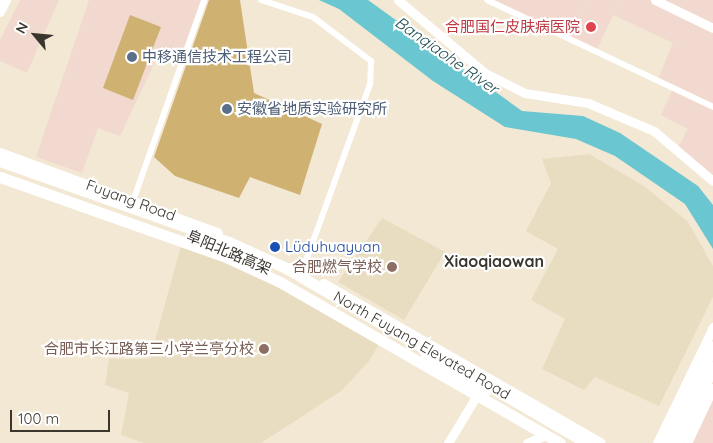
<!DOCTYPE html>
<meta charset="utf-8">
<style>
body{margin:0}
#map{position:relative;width:713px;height:443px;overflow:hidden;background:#f2e8d3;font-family:Quicksand,"Noto Sans SC",sans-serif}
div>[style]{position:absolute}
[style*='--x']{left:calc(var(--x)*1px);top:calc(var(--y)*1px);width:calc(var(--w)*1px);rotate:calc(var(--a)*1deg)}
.commercial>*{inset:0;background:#f1d9cf}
.built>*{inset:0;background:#e9ddc1}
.medical>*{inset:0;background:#f1d9d0}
.water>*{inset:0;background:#6ac6d0}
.building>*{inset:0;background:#cfb171}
.street>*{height:6px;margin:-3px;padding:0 3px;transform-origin:3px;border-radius:3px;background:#fff}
.secondary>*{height:9px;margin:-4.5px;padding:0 4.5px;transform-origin:4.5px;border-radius:4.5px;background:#fff}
.primary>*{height:10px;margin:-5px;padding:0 5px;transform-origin:5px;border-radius:5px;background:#fff}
.highway>*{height:11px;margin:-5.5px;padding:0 5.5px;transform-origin:5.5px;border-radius:5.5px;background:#fff}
.dots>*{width:14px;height:14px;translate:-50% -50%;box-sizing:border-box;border:2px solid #fff;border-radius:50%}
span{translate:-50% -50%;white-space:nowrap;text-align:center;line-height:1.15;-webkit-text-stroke:4.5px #fff;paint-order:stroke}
.health-label{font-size:15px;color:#be3a42}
.right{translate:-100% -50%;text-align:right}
.service-label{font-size:15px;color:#4e5e75}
.left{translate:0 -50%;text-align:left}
.street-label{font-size:15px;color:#3a362e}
.transit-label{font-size:15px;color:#164399}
.education-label{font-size:15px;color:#785e54}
.water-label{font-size:16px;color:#255054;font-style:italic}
.neighbourhood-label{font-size:16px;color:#3a362e;font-weight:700}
.north{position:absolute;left:10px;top:10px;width:50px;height:50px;-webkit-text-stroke:4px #fff;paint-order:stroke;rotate:298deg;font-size:14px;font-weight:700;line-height:20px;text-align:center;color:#3a362e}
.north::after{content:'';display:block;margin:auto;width:18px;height:22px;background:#3a362e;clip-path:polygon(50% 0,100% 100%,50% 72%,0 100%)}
.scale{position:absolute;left:10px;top:410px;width:100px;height:22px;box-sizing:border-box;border:2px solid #3a362e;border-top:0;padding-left:6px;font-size:15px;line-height:18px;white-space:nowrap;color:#3a362e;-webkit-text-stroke:4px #fff;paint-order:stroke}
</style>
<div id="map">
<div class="commercial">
<i style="clip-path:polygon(20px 0,59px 0,27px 73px,0 61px,0 40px)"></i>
<i style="clip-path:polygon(89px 0,204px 0,183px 60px,160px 51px,120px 136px,98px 128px,82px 173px,36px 157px)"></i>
<i style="clip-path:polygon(487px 0,588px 0,570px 39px)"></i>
<i style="clip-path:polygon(620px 0,713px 0,713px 181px,677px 149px,688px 129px,661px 115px,673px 89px,657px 81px,673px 43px,613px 15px)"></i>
<i style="clip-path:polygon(713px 388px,713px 443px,687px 443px)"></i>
</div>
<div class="built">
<i style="clip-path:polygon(589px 154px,644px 186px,688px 222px,713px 266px,713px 297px,659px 406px,595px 377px,584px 390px,542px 369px,565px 319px,531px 300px,558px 249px,526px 231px,551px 183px,542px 159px)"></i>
<i style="clip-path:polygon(382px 218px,445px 252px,404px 320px,338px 282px)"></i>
<i style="clip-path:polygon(182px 242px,226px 257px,381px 340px,370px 360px,341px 391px,261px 443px,144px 443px,121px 435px,129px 393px,105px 385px,109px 359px,150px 359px)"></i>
</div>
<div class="medical">
<i style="clip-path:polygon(588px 0,620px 0,596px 52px,570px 39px)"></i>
</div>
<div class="water">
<i style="clip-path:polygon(319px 0,368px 0,522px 111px,583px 116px,620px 133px,698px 186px,713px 205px,713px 249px,685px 204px,615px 156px,576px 139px,505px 127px,433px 81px,339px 9px)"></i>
</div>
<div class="building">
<i style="clip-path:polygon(209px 0,240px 0,254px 93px,322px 124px,300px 195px,250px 177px,239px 198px,175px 176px,154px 157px)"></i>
<i style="clip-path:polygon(130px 15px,161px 27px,133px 100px,103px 88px)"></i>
</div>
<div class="street">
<i style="--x:261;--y:0;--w:55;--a:18.1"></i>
<i style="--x:313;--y:17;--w:73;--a:37.2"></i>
<i style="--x:371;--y:61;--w:23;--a:92"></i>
<i style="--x:370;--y:84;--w:200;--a:109.9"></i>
<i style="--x:487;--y:0;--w:250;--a:25.3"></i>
<i style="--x:133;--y:201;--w:213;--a:-70.5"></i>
</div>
<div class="secondary">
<i style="--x:398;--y:0;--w:114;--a:40"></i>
<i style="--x:485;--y:73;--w:45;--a:26.6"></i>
<i style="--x:525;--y:93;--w:64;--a:9"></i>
<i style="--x:588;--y:103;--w:72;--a:23"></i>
<i style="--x:654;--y:131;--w:77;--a:40.3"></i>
<i style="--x:655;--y:0;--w:64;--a:25.8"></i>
<i style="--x:448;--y:443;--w:56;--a:-58.9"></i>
<i style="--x:527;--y:443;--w:21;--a:-23"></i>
<i style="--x:657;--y:443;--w:129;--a:-64.2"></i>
<i style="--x:687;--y:443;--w:61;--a:-64.7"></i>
</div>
<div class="primary">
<i style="--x:0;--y:12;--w:13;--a:-63"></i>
<i style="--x:0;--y:153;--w:232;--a:20.2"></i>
<i style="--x:324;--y:284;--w:319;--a:29.9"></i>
</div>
<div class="highway">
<i style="--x:0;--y:161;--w:243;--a:19.5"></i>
<i style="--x:229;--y:242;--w:63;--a:24.5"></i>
<i style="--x:286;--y:268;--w:348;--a:30.2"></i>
<i style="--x:0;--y:177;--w:240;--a:19.5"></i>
<i style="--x:226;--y:257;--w:60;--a:24.8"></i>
<i style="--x:280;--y:282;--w:323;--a:29.9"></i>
<i style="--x:426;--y:356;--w:69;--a:30.7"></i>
<i style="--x:667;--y:443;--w:107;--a:-64.6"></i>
<i style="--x:676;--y:443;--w:85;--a:-64"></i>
</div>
<div class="dots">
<i style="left:591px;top:27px;background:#e0444e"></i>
<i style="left:132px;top:57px;background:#5c6f8a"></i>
<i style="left:227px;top:109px;background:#5c6f8a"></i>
<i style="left:275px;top:247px;background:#1a4fb4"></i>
<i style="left:392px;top:267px;background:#8d6e63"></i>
<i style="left:264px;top:349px;background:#8d6e63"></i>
</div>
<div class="health-label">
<span class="right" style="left:580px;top:27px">合肥国仁皮肤病医院</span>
</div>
<div class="service-label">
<span class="left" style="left:142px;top:57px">中移通信技术工程公司</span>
<span class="left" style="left:237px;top:109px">安徽省地质实验研究所</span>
</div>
<div class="street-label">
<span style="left:131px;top:200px;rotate:20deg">Fuyang Road</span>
<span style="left:229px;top:252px;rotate:23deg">阜阳北路高架</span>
<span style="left:422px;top:345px;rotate:30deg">North Fuyang Elevated Road</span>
</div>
<div class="transit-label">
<span class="left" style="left:285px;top:247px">Lüduhuayuan</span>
</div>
<div class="education-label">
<span class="right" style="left:382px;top:267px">合肥燃气学校</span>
<span class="right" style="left:254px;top:349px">合肥市长江路第三小学兰亭分校</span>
</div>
<div class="water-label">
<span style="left:447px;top:55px;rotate:35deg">Banqiaohe River</span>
</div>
<div class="neighbourhood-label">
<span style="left:494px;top:261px">Xiaoqiaowan</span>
</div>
<div class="north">N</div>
<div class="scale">100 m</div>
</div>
